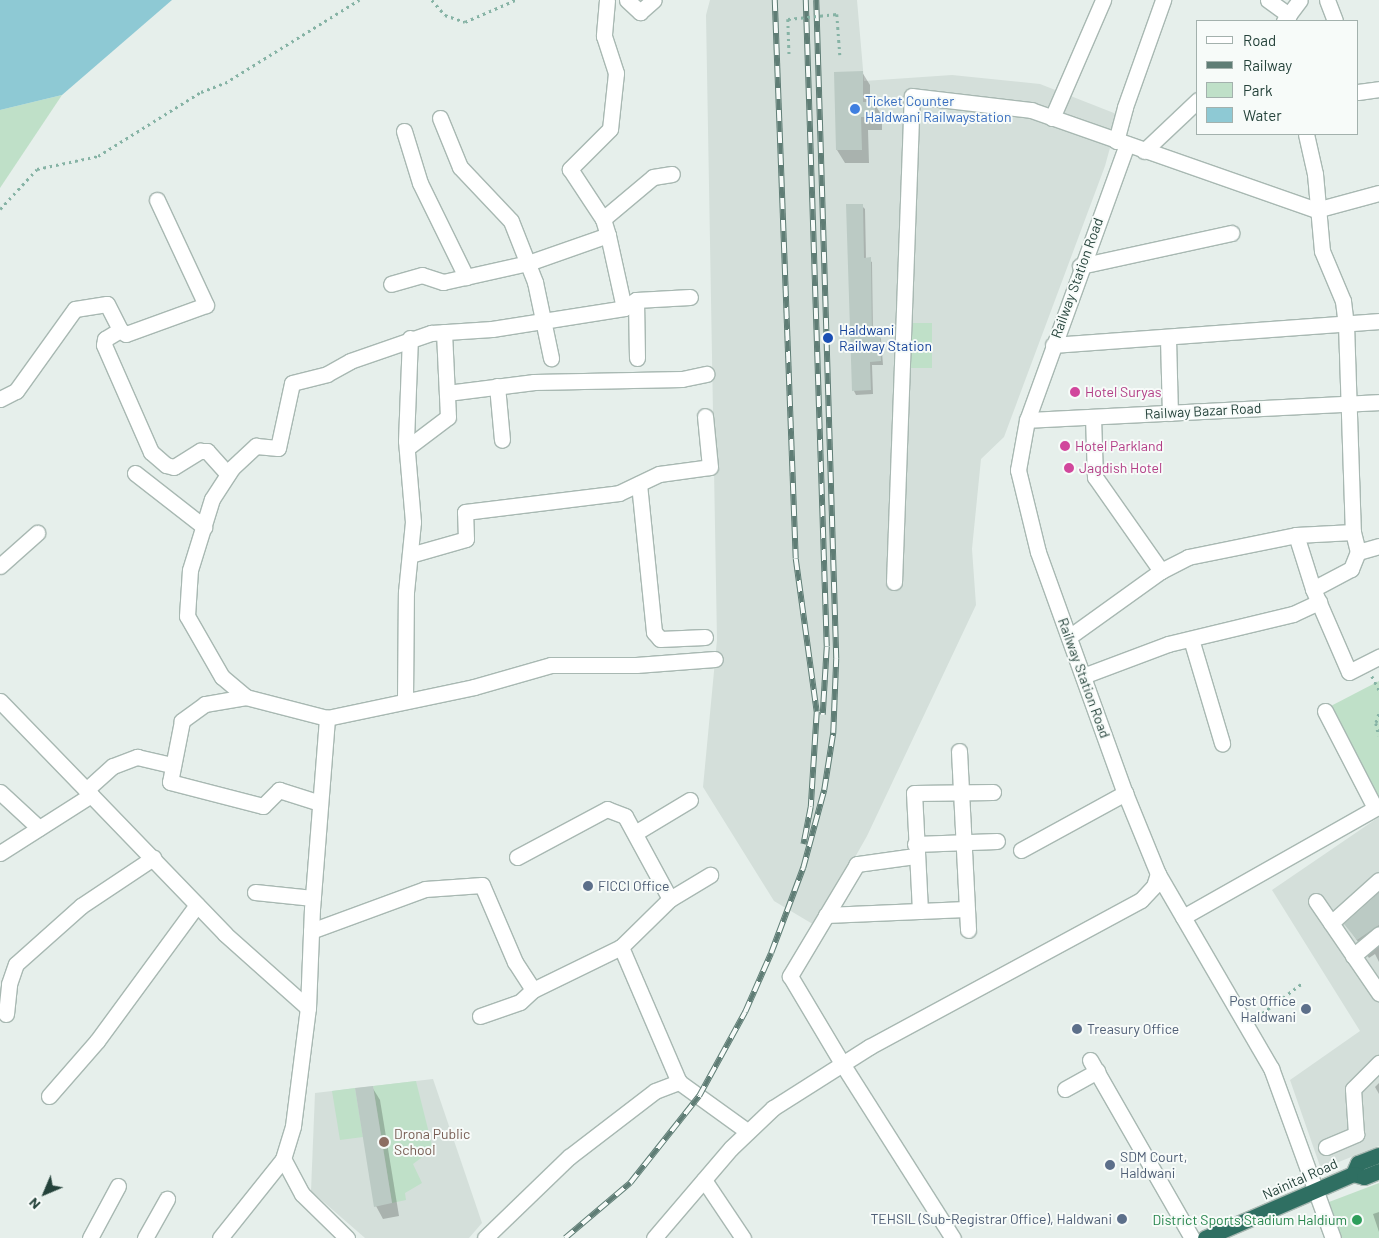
<!DOCTYPE html>
<style>
body{margin:0}
#map{position:relative;width:1379px;height:1238px;overflow:hidden;background:#e6efeb;font-family:Barlow,sans-serif}
div>[style]{position:absolute}
[style*='--x']{left:calc(var(--x)*1px);top:calc(var(--y)*1px);width:calc(var(--w)*1px);rotate:calc(var(--a)*1deg)}
.built>*{inset:0;background:#d4dfda}
.green>*{inset:0;background:#bfe0c8}
.water>*{inset:0;background:#8ec9d4}
.shadow>*{inset:0;background:#0003}
.building>*{inset:0;background:#bbcac4}
.path>*{height:2.5px;margin-top:-1.25px;transform-origin:0;background:repeating-linear-gradient(90deg,#86b3a5 0 2.5px,transparent 0 6.5px)}
.roads{filter:drop-shadow(1px 0 #a8b8b2) drop-shadow(-1px 0 #a8b8b2) drop-shadow(0 1px #a8b8b2) drop-shadow(0 -1px #a8b8b2)}
.minor>*{height:15px;margin:-7.5px;padding:0 7.5px;transform-origin:7.5px;border-radius:7.5px;background:#fff}
.highway>*{height:15px;margin:-7.5px;padding:0 7.5px;transform-origin:7.5px;border-radius:7.5px;background:#2f6f62}
.rail>*{height:5.5px;margin-top:-2.75px;transform-origin:0;background:repeating-linear-gradient(90deg,#f7fbf9 0 11px,#5f7d75 0 22px);box-sizing:border-box;border-block:1px solid #5f7d75}
.path-bridge>*{height:2.5px;margin-top:-1.25px;transform-origin:0;background:repeating-linear-gradient(90deg,#86b3a5 0 2.5px,transparent 0 6.5px)}
.dots>*{width:14px;height:14px;translate:-50% -50%;box-sizing:border-box;border:2px solid #f7fbf9;border-radius:50%}
span{translate:-50% -50%;white-space:nowrap;text-align:center;line-height:1.15;-webkit-text-stroke:4px #f7fbf9;paint-order:stroke}
.shop-label{font-size:14px;color:#366cbe}
.left{translate:0 -50%;text-align:left}
.street-label{font-size:14px;color:#24423a}
.transit-label{font-size:14px;color:#164399}
.hotel-label{font-size:14px;color:#b23c85}
.service-label{font-size:14px;color:#4e5e75}
.right{translate:-100% -50%;text-align:right}
.education-label{font-size:14px;color:#785e54}
.leisure-label{font-size:14px;color:#27864d}
.legend{position:absolute;left:1196px;top:20px;width:162px;height:115px;box-sizing:border-box;background:#f7fbf9;border:1px solid #a3b1ad;margin:0;padding:6px 9px;list-style:none;font-size:15px;color:#24423a}
.legend li{display:flex;align-items:center;gap:10px;height:25px}
.legend b{width:25px;border:1px solid #a3b1ad}
.north{position:absolute;left:20px;top:1168px;width:50px;height:50px;-webkit-text-stroke:4px #f7fbf9;paint-order:stroke;rotate:225deg;font-size:14px;font-weight:700;line-height:20px;text-align:center;color:#24423a}
.north::after{content:'';display:block;margin:auto;width:18px;height:22px;background:#24423a;clip-path:polygon(50% 0,100% 100%,50% 72%,0 100%)}
</style>
<div id="map">
<div class="built">
<i style="clip-path:polygon(710px 0,857px 0,864px 81px,952px 75px,1040px 84px,1119px 115px,1105px 166px,1004px 437px,981px 459px,972px 549px,976px 605px,867px 836px,816px 926px,774px 901px,703px 787px,717px 640px,706px 15px)"></i>
<i style="clip-path:polygon(1379px 817px,1379px 1146px,1321px 1169px,1290px 1080px,1360px 1031px,1272px 890px)"></i>
<i style="clip-path:polygon(433px 1079px,482px 1223px,469px 1238px,365px 1238px,311px 1191px,315px 1093px)"></i>
</div>
<div class="green">
<i style="clip-path:polygon(62px 95px,0 188px,0 110px)"></i>
<i style="clip-path:polygon(910px 323px,932px 323px,932px 368px,909px 368px)"></i>
<i style="clip-path:polygon(1379px 681px,1379px 799px,1327px 708px)"></i>
<i style="clip-path:polygon(416px 1081px,433px 1149px,413px 1164px,422px 1183px,405px 1193px,406px 1200px,392px 1203px,373px 1086px)"></i>
<i style="clip-path:polygon(355px 1088px,363px 1137px,340px 1140px,332px 1091px)"></i>
<i style="clip-path:polygon(1379px 1183px,1379px 1238px,1342px 1238px,1329px 1202px)"></i>
</div>
<div class="water">
<i style="clip-path:polygon(0 0,172px 0,62px 95px,0 110px)"></i>
</div>
<div class="shadow">
<i style="clip-path:polygon(862px 72px,870px 85px,870px 103px,874px 103px,882px 116px,882px 130px,868px 130px,869px 163px,845px 163px,837px 150px)"></i>
<i style="clip-path:polygon(847px 205px,862px 206px,865px 209px,866px 259px,872px 262px,873px 336px,879px 335px,881px 339px,883px 365px,872px 365px,873px 394px,856px 395px,854px 391px)"></i>
<i style="clip-path:polygon(1379px 893px,1379px 962px,1375px 954px,1369px 958px,1346px 924px)"></i>
<i style="clip-path:polygon(1379px 1083px,1379px 1094px,1375px 1087px)"></i>
<i style="clip-path:polygon(372px 1087px,380px 1100px,399px 1216px,383px 1219px,376px 1206px)"></i>
<i style="clip-path:polygon(1379px 1212px,1379px 1232px,1373px 1214px)"></i>
</div>
<div class="building">
<i style="clip-path:polygon(863px 71px,863px 102px,875px 102px,875px 117px,861px 117px,862px 150px,836px 150px,834px 72px)"></i>
<i style="clip-path:polygon(846px 204px,863px 204px,864px 258px,871px 257px,872px 335px,880px 334px,881px 361px,870px 362px,871px 390px,852px 391px)"></i>
<i style="clip-path:polygon(1379px 893px,1379px 925px,1357px 940px,1344px 924px)"></i>
<i style="clip-path:polygon(373px 1086px,392px 1203px,374px 1207px,355px 1088px)"></i>
</div>
<div class="path">
<i style="--x:432;--y:0;--w:20;--a:49"></i>
<i style="--x:445;--y:15;--w:21;--a:19"></i>
<i style="--x:465;--y:22;--w:55;--a:-23.7"></i>
<i style="--x:837;--y:14;--w:41;--a:85.8"></i>
<i style="--x:788;--y:19;--w:37;--a:88"></i>
<i style="--x:0;--y:209;--w:54;--a:-47.2"></i>
<i style="--x:37;--y:169;--w:62;--a:-12"></i>
<i style="--x:98;--y:156;--w:121;--a:-31.9"></i>
<i style="--x:201;--y:92;--w:26;--a:-21"></i>
<i style="--x:225;--y:83;--w:158;--a:-31.8"></i>
<i style="--x:1372;--y:676;--w:16;--a:63"></i>
<i style="--x:1379;--y:714;--w:9;--a:108"></i>
<i style="--x:1376;--y:723;--w:13;--a:77"></i>
<i style="--x:1257;--y:1017;--w:55;--a:-36.9"></i>
</div>
<div class="roads">
<div class="minor">
<i style="--x:607;--y:0;--w:36;--a:95"></i>
<i style="--x:604;--y:36;--w:39;--a:72"></i>
<i style="--x:616;--y:73;--w:56;--a:96.1"></i>
<i style="--x:610;--y:129;--w:57;--a:135"></i>
<i style="--x:570;--y:169;--w:60;--a:56.6"></i>
<i style="--x:603;--y:219;--w:17;--a:73"></i>
<i style="--x:627;--y:0;--w:18;--a:43"></i>
<i style="--x:640;--y:12;--w:18;--a:-41"></i>
<i style="--x:1268;--y:0;--w:26;--a:36"></i>
<i style="--x:1327;--y:0;--w:22;--a:69"></i>
<i style="--x:1284;--y:21;--w:26;--a:-53"></i>
<i style="--x:1358;--y:92;--w:21;--a:-8"></i>
<i style="--x:440;--y:118;--w:53;--a:67.8"></i>
<i style="--x:460;--y:167;--w:74;--a:46.6"></i>
<i style="--x:511;--y:221;--w:66;--a:68.5"></i>
<i style="--x:535;--y:282;--w:78;--a:78.1"></i>
<i style="--x:1052;--y:118;--w:129;--a:-66.6"></i>
<i style="--x:404;--y:131;--w:54;--a:72.9"></i>
<i style="--x:420;--y:183;--w:105;--a:63.9"></i>
<i style="--x:1306;--y:134;--w:41;--a:77.3"></i>
<i style="--x:1315;--y:174;--w:77;--a:84.8"></i>
<i style="--x:1322;--y:251;--w:54;--a:67.2"></i>
<i style="--x:1343;--y:301;--w:23;--a:83"></i>
<i style="--x:1346;--y:324;--w:208;--a:88.1"></i>
<i style="--x:1116;--y:141;--w:35;--a:-75"></i>
<i style="--x:1125;--y:107;--w:114;--a:-70.4"></i>
<i style="--x:1127;--y:144;--w:294;--a:109.9"></i>
<i style="--x:1027;--y:420;--w:51;--a:100.2"></i>
<i style="--x:1018;--y:470;--w:84;--a:76.3"></i>
<i style="--x:1038;--y:552;--w:256;--a:70.2"></i>
<i style="--x:1125;--y:793;--w:87;--a:67.8"></i>
<i style="--x:1158;--y:874;--w:225;--a:59.8"></i>
<i style="--x:1271;--y:1068;--w:181;--a:70"></i>
<i style="--x:1144;--y:151;--w:74;--a:-43.4"></i>
<i style="--x:603;--y:219;--w:65;--a:-40"></i>
<i style="--x:653;--y:177;--w:19;--a:-9"></i>
<i style="--x:1080;--y:266;--w:155;--a:-12.3"></i>
<i style="--x:636;--y:300;--w:58;--a:89"></i>
<i style="--x:624;--y:308;--w:14;--a:-34"></i>
<i style="--x:636;--y:300;--w:54;--a:-3.2"></i>
<i style="--x:120;--y:330;--w:17;--a:149"></i>
<i style="--x:105;--y:339;--w:6;--a:99"></i>
<i style="--x:104;--y:345;--w:117;--a:66.3"></i>
<i style="--x:151;--y:452;--w:20;--a:41"></i>
<i style="--x:166;--y:465;--w:8;--a:14"></i>
<i style="--x:174;--y:467;--w:31;--a:-32"></i>
<i style="--x:200;--y:451;--w:7;--a:0"></i>
<i style="--x:207;--y:451;--w:31;--a:48"></i>
<i style="--x:1168;--y:338;--w:75;--a:88.5"></i>
<i style="--x:1053;--y:345;--w:327;--a:-4.2"></i>
<i style="--x:497;--y:386;--w:54;--a:84.7"></i>
<i style="--x:447;--y:393;--w:88;--a:-7.2"></i>
<i style="--x:534;--y:382;--w:148;--a:-1.2"></i>
<i style="--x:682;--y:379;--w:25;--a:-12"></i>
<i style="--x:0;--y:399;--w:18;--a:-27"></i>
<i style="--x:16;--y:391;--w:101;--a:-54.3"></i>
<i style="--x:75;--y:309;--w:32;--a:-9"></i>
<i style="--x:107;--y:304;--w:29;--a:63"></i>
<i style="--x:120;--y:330;--w:7;--a:34"></i>
<i style="--x:126;--y:334;--w:85;--a:-19.9"></i>
<i style="--x:206;--y:305;--w:116;--a:-115"></i>
<i style="--x:1093;--y:417;--w:60;--a:88.1"></i>
<i style="--x:1095;--y:477;--w:115;--a:54.9"></i>
<i style="--x:1027;--y:420;--w:352;--a:-2.9"></i>
<i style="--x:407;--y:448;--w:51;--a:-37.1"></i>
<i style="--x:448;--y:417;--w:85;--a:-92.7"></i>
<i style="--x:135;--y:473;--w:88;--a:38"></i>
<i style="--x:639;--y:484;--w:149;--a:84.2"></i>
<i style="--x:654;--y:632;--w:9;--a:49"></i>
<i style="--x:660;--y:639;--w:45;--a:-2.5"></i>
<i style="--x:1296;--y:535;--w:57;--a:72.5"></i>
<i style="--x:1313;--y:589;--w:90;--a:66.6"></i>
<i style="--x:1349;--y:672;--w:34;--a:-27"></i>
<i style="--x:410;--y:555;--w:58;--a:-15.9"></i>
<i style="--x:466;--y:539;--w:27;--a:-92"></i>
<i style="--x:465;--y:512;--w:155;--a:-7"></i>
<i style="--x:619;--y:493;--w:44;--a:-25.4"></i>
<i style="--x:659;--y:474;--w:51;--a:-7.8"></i>
<i style="--x:710;--y:467;--w:51;--a:-95.6"></i>
<i style="--x:0;--y:566;--w:50;--a:-41.7"></i>
<i style="--x:894;--y:582;--w:486;--a:-87.9"></i>
<i style="--x:912;--y:96;--w:120;--a:6.7"></i>
<i style="--x:1031;--y:110;--w:302;--a:19.3"></i>
<i style="--x:1316;--y:210;--w:65;--a:-15.1"></i>
<i style="--x:1313;--y:589;--w:43;--a:-27.8"></i>
<i style="--x:1351;--y:569;--w:18;--a:-68"></i>
<i style="--x:1069;--y:637;--w:113;--a:-35.7"></i>
<i style="--x:1161;--y:571;--w:30;--a:-27"></i>
<i style="--x:1188;--y:557;--w:110;--a:-11.5"></i>
<i style="--x:1296;--y:535;--w:57;--a:-3"></i>
<i style="--x:1353;--y:532;--w:21;--a:76"></i>
<i style="--x:1358;--y:552;--w:22;--a:-16"></i>
<i style="--x:1191;--y:639;--w:109;--a:73.4"></i>
<i style="--x:1083;--y:676;--w:91;--a:-20.6"></i>
<i style="--x:1168;--y:644;--w:129;--a:-13.5"></i>
<i style="--x:1293;--y:614;--w:29;--a:-25"></i>
<i style="--x:246;--y:697;--w:42;--a:170.3"></i>
<i style="--x:205;--y:704;--w:29;--a:144"></i>
<i style="--x:182;--y:721;--w:62;--a:101.1"></i>
<i style="--x:170;--y:782;--w:96;--a:14.5"></i>
<i style="--x:263;--y:806;--w:23;--a:-45"></i>
<i style="--x:279;--y:790;--w:43;--a:17.6"></i>
<i style="--x:405;--y:700;--w:108;--a:-89.5"></i>
<i style="--x:406;--y:592;--w:70;--a:-84.3"></i>
<i style="--x:413;--y:522;--w:81;--a:-94.9"></i>
<i style="--x:406;--y:441;--w:103;--a:-87.8"></i>
<i style="--x:0;--y:701;--w:131;--a:45.9"></i>
<i style="--x:1325;--y:711;--w:109;--a:62.7"></i>
<i style="--x:327;--y:718;--w:150;--a:-11.9"></i>
<i style="--x:474;--y:687;--w:80;--a:-15.9"></i>
<i style="--x:551;--y:665;--w:85;--a:0"></i>
<i style="--x:636;--y:665;--w:79;--a:-4.3"></i>
<i style="--x:959;--y:751;--w:179;--a:87.1"></i>
<i style="--x:86;--y:790;--w:36;--a:-42"></i>
<i style="--x:113;--y:766;--w:26;--a:-21"></i>
<i style="--x:137;--y:757;--w:37;--a:13"></i>
<i style="--x:0;--y:792;--w:53;--a:42.7"></i>
<i style="--x:635;--y:833;--w:64;--a:-31"></i>
<i style="--x:915;--y:844;--w:82;--a:-2.1"></i>
<i style="--x:1021;--y:850;--w:119;--a:-28.7"></i>
<i style="--x:0;--y:853;--w:108;--a:-32.5"></i>
<i style="--x:91;--y:795;--w:193;--a:46"></i>
<i style="--x:225;--y:934;--w:111;--a:41.7"></i>
<i style="--x:915;--y:856;--w:59;--a:172.1"></i>
<i style="--x:857;--y:864;--w:131;--a:120.9"></i>
<i style="--x:790;--y:976;--w:104;--a:59.2"></i>
<i style="--x:843;--y:1065;--w:205;--a:57.6"></i>
<i style="--x:255;--y:892;--w:58;--a:5.9"></i>
<i style="--x:670;--y:899;--w:47;--a:-31"></i>
<i style="--x:1316;--y:901;--w:112;--a:55.6"></i>
<i style="--x:920;--y:911;--w:118;--a:-92.9"></i>
<i style="--x:914;--y:793;--w:79;--a:-0.7"></i>
<i style="--x:826;--y:915;--w:140;--a:-2.5"></i>
<i style="--x:1183;--y:917;--w:225;--a:-29.5"></i>
<i style="--x:1331;--y:923;--w:64;--a:-41.9"></i>
<i style="--x:311;--y:931;--w:121;--a:-20.2"></i>
<i style="--x:425;--y:889;--w:57;--a:-4"></i>
<i style="--x:482;--y:885;--w:84;--a:66.8"></i>
<i style="--x:515;--y:962;--w:33;--a:57"></i>
<i style="--x:533;--y:990;--w:98;--a:-26"></i>
<i style="--x:621;--y:947;--w:69;--a:-44.4"></i>
<i style="--x:670;--y:899;--w:94;--a:-118.5"></i>
<i style="--x:625;--y:816;--w:19;--a:-159"></i>
<i style="--x:607;--y:809;--w:102;--a:151.9"></i>
<i style="--x:621;--y:947;--w:147;--a:66.8"></i>
<i style="--x:1353;--y:956;--w:34;--a:-40"></i>
<i style="--x:6;--y:1014;--w:30;--a:-84"></i>
<i style="--x:9;--y:984;--w:21;--a:-71"></i>
<i style="--x:16;--y:964;--w:87;--a:-41.7"></i>
<i style="--x:81;--y:906;--w:87;--a:-33.7"></i>
<i style="--x:480;--y:1016;--w:42;--a:-19.3"></i>
<i style="--x:520;--y:1002;--w:18;--a:-43"></i>
<i style="--x:1090;--y:1060;--w:205;--a:60.2"></i>
<i style="--x:1065;--y:1089;--w:37;--a:-29"></i>
<i style="--x:49;--y:1096;--w:73;--a:-48.9"></i>
<i style="--x:97;--y:1041;--w:169;--a:-53.7"></i>
<i style="--x:1326;--y:1147;--w:33;--a:-23"></i>
<i style="--x:1356;--y:1134;--w:45;--a:-93.8"></i>
<i style="--x:1353;--y:1089;--w:37;--a:-45"></i>
<i style="--x:704;--y:1180;--w:70;--a:56.1"></i>
<i style="--x:90;--y:1238;--w:59;--a:-61.7"></i>
<i style="--x:145;--y:1238;--w:45;--a:-60.6"></i>
<i style="--x:220;--y:1238;--w:101;--a:-51.4"></i>
<i style="--x:347;--y:1238;--w:63;--a:-135.6"></i>
<i style="--x:302;--y:1194;--w:40;--a:-118"></i>
<i style="--x:283;--y:1159;--w:34;--a:-73"></i>
<i style="--x:293;--y:1126;--w:119;--a:-82.8"></i>
<i style="--x:308;--y:1008;--w:99;--a:-87.7"></i>
<i style="--x:312;--y:909;--w:192;--a:-85.5"></i>
<i style="--x:327;--y:718;--w:84;--a:-165.5"></i>
<i style="--x:246;--y:697;--w:31;--a:-140"></i>
<i style="--x:222;--y:677;--w:70;--a:-119.8"></i>
<i style="--x:187;--y:616;--w:46;--a:-86.3"></i>
<i style="--x:190;--y:570;--w:74;--a:-72.8"></i>
<i style="--x:212;--y:499;--w:37;--a:-57"></i>
<i style="--x:232;--y:468;--w:33;--a:-43"></i>
<i style="--x:256;--y:446;--w:22;--a:5"></i>
<i style="--x:278;--y:448;--w:66;--a:-77.8"></i>
<i style="--x:292;--y:383;--w:36;--a:-14"></i>
<i style="--x:327;--y:374;--w:26;--a:-29"></i>
<i style="--x:350;--y:361;--w:86;--a:-19.1"></i>
<i style="--x:431;--y:333;--w:61;--a:-3.8"></i>
<i style="--x:492;--y:329;--w:134;--a:-9"></i>
<i style="--x:624;--y:308;--w:75;--a:-102.4"></i>
<i style="--x:608;--y:235;--w:85;--a:160.7"></i>
<i style="--x:528;--y:263;--w:87;--a:167.4"></i>
<i style="--x:443;--y:282;--w:22;--a:-162"></i>
<i style="--x:422;--y:275;--w:32;--a:164"></i>
<i style="--x:485;--y:1238;--w:117;--a:-44"></i>
<i style="--x:569;--y:1157;--w:108;--a:-37.5"></i>
<i style="--x:655;--y:1091;--w:26;--a:-21"></i>
<i style="--x:679;--y:1082;--w:84;--a:35.8"></i>
<i style="--x:654;--y:1238;--w:118;--a:-49.5"></i>
<i style="--x:731;--y:1148;--w:58;--a:-43.6"></i>
<i style="--x:773;--y:1108;--w:114;--a:-32.4"></i>
<i style="--x:869;--y:1047;--w:309;--a:-28.4"></i>
<i style="--x:1141;--y:900;--w:19;--a:-47"></i>
<i style="--x:1154;--y:886;--w:13;--a:-72"></i>
</div>
<div class="highway">
<i style="--x:1353;--y:1174;--w:12;--a:-66"></i>
<i style="--x:1358;--y:1163;--w:22;--a:-21"></i>
<i style="--x:1205;--y:1238;--w:161;--a:-23.4"></i>
<i style="--x:1353;--y:1174;--w:11;--a:15"></i>
<i style="--x:1364;--y:1177;--w:16;--a:-22"></i>
</div>
</div>
<div class="rail">
<i style="--x:775;--y:0;--w:559;--a:87.85"></i>
<i style="--x:796;--y:559;--w:154;--a:82.2"></i>
<i style="--x:817;--y:712;--w:95;--a:93.6"></i>
<i style="--x:811;--y:807;--w:38;--a:101"></i>
<i style="--x:806;--y:0;--w:647;--a:88.14"></i>
<i style="--x:827;--y:647;--w:68;--a:93.4"></i>
<i style="--x:565;--y:1238;--w:85;--a:-40.2"></i>
<i style="--x:630;--y:1183;--w:111;--a:-51.6"></i>
<i style="--x:699;--y:1096;--w:96;--a:-61.3"></i>
<i style="--x:745;--y:1012;--w:64;--a:-66.2"></i>
<i style="--x:771;--y:953;--w:91;--a:-69.4"></i>
<i style="--x:803;--y:868;--w:81;--a:-74.9"></i>
<i style="--x:824;--y:790;--w:58;--a:-81"></i>
<i style="--x:833;--y:733;--w:74;--a:-87.7"></i>
<i style="--x:836;--y:659;--w:659;--a:-91.74"></i>
</div>
<div class="path-bridge">
<i style="--x:788;--y:19;--w:49;--a:-5.8"></i>
</div>
<div class="dots">
<i style="left:855px;top:109px;background:#3f7fe0"></i>
<i style="left:828px;top:338px;background:#1a4fb4"></i>
<i style="left:1075px;top:392px;background:#d1479c"></i>
<i style="left:1065px;top:446px;background:#d1479c"></i>
<i style="left:1069px;top:468px;background:#d1479c"></i>
<i style="left:588px;top:886px;background:#5c6f8a"></i>
<i style="left:1306px;top:1009px;background:#5c6f8a"></i>
<i style="left:1077px;top:1029px;background:#5c6f8a"></i>
<i style="left:384px;top:1142px;background:#8d6e63"></i>
<i style="left:1110px;top:1165px;background:#5c6f8a"></i>
<i style="left:1122px;top:1219px;background:#5c6f8a"></i>
<i style="left:1357px;top:1220px;background:#2e9e5b"></i>
</div>
<div class="shop-label">
<span class="left" style="left:865px;top:109px">Ticket Counter<br>Haldwani Railwaystation</span>
</div>
<div class="street-label">
<span style="left:1077px;top:278px;rotate:-70deg">Railway Station Road</span>
<span style="left:1203px;top:411px;rotate:-3deg">Railway Bazar Road</span>
<span style="left:1084px;top:678px;rotate:70deg">Railway Station Road</span>
<span style="left:1300px;top:1179px;rotate:-24deg">Nainital Road</span>
</div>
<div class="transit-label">
<span class="left" style="left:839px;top:338px">Haldwani<br>Railway Station</span>
</div>
<div class="hotel-label">
<span class="left" style="left:1085px;top:392px">Hotel Suryas</span>
<span class="left" style="left:1075px;top:446px">Hotel Parkland</span>
<span class="left" style="left:1079px;top:468px">Jagdish Hotel</span>
</div>
<div class="service-label">
<span class="left" style="left:598px;top:886px">FICCI Office</span>
<span class="right" style="left:1296px;top:1009px">Post Office<br>Haldwani</span>
<span class="left" style="left:1087px;top:1029px">Treasury Office</span>
<span class="left" style="left:1120px;top:1165px">SDM Court,<br>Haldwani</span>
<span class="right" style="left:1112px;top:1219px">TEHSIL (Sub-Registrar Office), Haldwani</span>
</div>
<div class="education-label">
<span class="left" style="left:394px;top:1142px">Drona Public<br>School</span>
</div>
<div class="leisure-label">
<span class="right" style="left:1347px;top:1220px">District Sports Stadium Haldium</span>
</div>
<ul class="legend">
<li><b style="height:6px;background:#fff"></b>Road</li>
<li><b style="height:6px;background:#5f7d75"></b>Railway</li>
<li><b style="height:14px;background:#bfe0c8"></b>Park</li>
<li><b style="height:14px;background:#8ec9d4"></b>Water</li>
</ul>
<div class="north">N</div>
</div>
